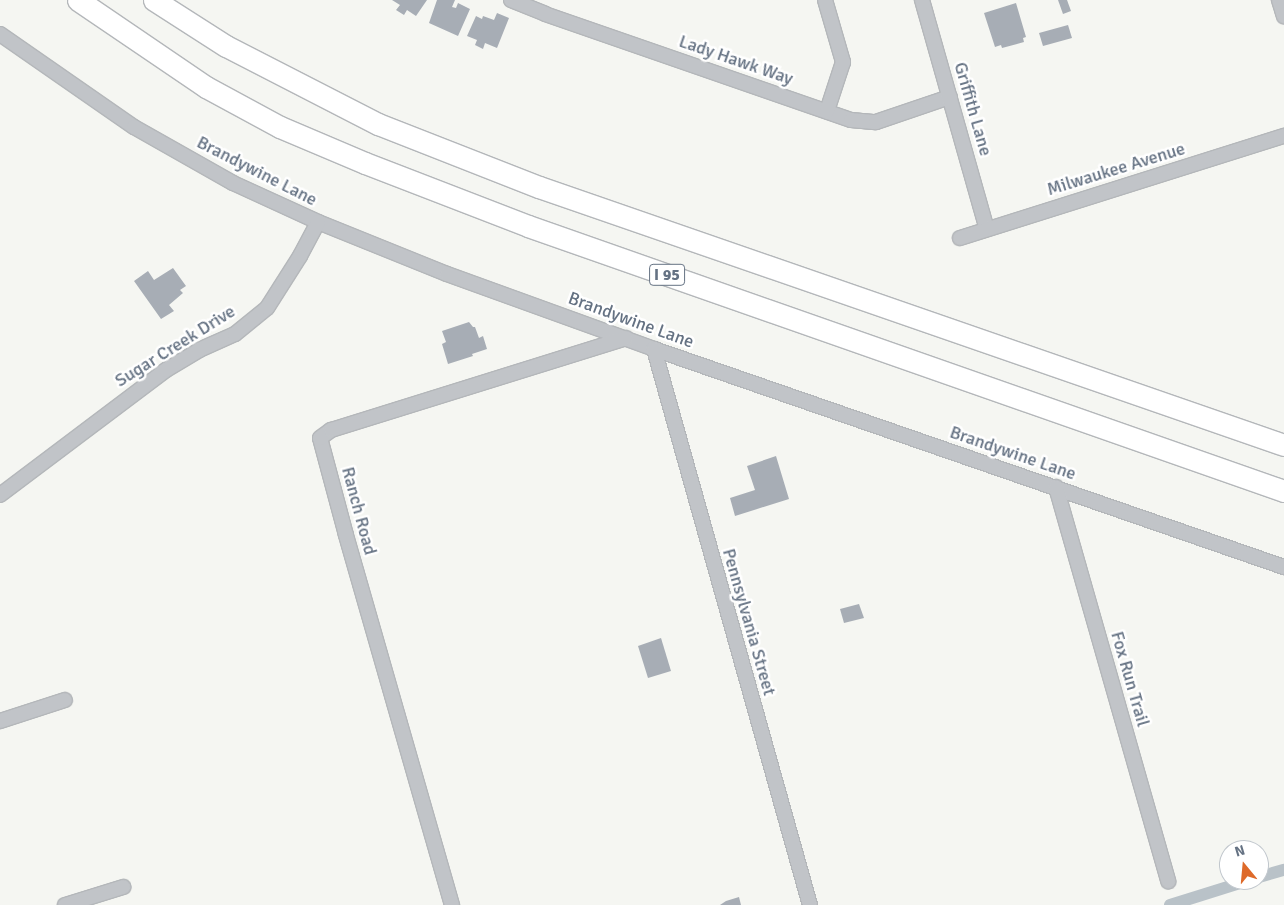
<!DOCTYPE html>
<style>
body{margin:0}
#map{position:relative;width:1284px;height:905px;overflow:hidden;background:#f5f6f2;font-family:Signika,sans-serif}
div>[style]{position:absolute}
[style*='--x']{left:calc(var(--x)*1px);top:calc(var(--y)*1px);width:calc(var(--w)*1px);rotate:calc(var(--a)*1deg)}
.canal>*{height:12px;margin:-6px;padding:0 6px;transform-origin:6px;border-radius:6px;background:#b9c2c8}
.building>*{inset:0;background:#a7adb5}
.roads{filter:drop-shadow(1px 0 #b4b7ba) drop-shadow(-1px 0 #b4b7ba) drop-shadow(0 1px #b4b7ba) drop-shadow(0 -1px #b4b7ba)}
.minor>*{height:14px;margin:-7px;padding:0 7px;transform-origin:7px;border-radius:7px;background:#c1c4c8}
.highway>*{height:21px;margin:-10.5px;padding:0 10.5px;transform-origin:10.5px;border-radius:10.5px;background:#fff}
span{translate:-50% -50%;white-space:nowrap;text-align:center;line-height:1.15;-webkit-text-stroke:5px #fff;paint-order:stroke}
.shield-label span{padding:1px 4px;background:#fff;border:1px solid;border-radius:4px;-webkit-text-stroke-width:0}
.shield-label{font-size:16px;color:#657283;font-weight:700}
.street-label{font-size:18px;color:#657283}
.north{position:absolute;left:1219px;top:840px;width:50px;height:50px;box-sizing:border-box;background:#fff;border:1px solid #c1c7cd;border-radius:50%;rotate:343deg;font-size:14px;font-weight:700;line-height:20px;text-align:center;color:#657283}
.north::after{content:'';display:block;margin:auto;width:18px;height:22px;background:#de6a2a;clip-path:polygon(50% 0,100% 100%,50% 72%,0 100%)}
</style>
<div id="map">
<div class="canal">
<i style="--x:1259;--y:877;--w:26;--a:-16"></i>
<i style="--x:1170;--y:905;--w:84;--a:-17.4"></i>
</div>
<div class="building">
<i style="clip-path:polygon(392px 0,427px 0,416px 16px,407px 10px,404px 15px,396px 10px,400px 5px)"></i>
<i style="clip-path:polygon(437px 0,455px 0,452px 7px,456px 8px,458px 3px,470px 9px,458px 36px,429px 23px)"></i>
<i style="clip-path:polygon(1058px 0,1067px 0,1071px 11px,1063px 14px)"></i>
<i style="clip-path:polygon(1016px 3px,1026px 37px,1023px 38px,1024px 42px,1002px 48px,1001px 45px,995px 47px,984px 13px)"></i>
<i style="clip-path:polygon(497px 13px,509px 18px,497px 48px,485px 43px,483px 49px,475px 45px,477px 40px,467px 36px,476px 16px,482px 19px,483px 16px,494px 20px)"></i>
<i style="clip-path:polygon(1068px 25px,1072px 38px,1043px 46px,1039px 33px)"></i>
<i style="clip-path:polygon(173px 268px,186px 286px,180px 290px,183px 293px,169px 305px,174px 311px,161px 319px,134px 281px,148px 271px,154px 280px)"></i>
<i style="clip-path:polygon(469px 322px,473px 327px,475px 327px,479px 338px,483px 336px,487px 349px,472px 354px,473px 356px,448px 364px,442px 344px,446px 342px,442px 331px)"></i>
<i style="clip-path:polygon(776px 456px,789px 499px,735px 516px,730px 498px,755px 490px,747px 466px)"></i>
<i style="clip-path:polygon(859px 604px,864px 618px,844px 623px,840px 609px)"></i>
<i style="clip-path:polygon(661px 638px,671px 671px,648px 678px,638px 646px)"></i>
<i style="clip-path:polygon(739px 897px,741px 905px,720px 905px,726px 901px)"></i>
</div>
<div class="roads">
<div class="minor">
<i style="--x:511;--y:0;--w:37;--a:22"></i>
<i style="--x:545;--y:14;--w:324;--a:19.1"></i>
<i style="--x:851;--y:120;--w:25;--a:5"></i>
<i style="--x:876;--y:122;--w:78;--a:-18.7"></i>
<i style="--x:825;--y:0;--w:65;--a:73.8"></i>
<i style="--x:843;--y:62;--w:52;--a:108.1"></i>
<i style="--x:922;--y:0;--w:238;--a:74.2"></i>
<i style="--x:1279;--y:0;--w:17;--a:73"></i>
<i style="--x:0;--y:34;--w:163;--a:34.8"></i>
<i style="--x:134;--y:127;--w:114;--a:29.5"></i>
<i style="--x:233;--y:183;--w:94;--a:24.6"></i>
<i style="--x:318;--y:222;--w:139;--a:22"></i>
<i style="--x:447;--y:274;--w:220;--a:19.9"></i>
<i style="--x:654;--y:349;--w:667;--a:19.09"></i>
<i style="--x:960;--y:238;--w:340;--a:-17.5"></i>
<i style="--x:654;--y:349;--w:577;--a:74.33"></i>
<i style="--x:1056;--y:487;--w:410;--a:74.1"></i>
<i style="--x:0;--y:495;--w:208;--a:-37"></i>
<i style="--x:166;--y:370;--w:39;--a:-31"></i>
<i style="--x:199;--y:350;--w:39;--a:-24"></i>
<i style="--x:235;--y:334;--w:41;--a:-39.1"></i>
<i style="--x:267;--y:308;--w:62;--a:-57.6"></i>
<i style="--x:300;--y:256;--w:38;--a:-62"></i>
<i style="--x:0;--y:721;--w:68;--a:-17.9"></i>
<i style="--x:65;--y:905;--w:61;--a:-17.2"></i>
<i style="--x:452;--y:905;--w:385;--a:-106"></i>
<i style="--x:346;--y:535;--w:100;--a:-105"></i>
<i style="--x:320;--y:438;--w:14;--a:-36"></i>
<i style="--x:331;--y:430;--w:309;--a:-17.3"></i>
</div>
<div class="highway">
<i style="--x:78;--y:0;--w:155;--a:34.2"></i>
<i style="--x:206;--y:87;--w:84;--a:28.4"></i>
<i style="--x:280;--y:127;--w:92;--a:23"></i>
<i style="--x:365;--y:163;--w:175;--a:21.1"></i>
<i style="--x:528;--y:226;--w:801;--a:19.32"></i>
<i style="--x:154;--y:0;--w:85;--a:32.6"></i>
<i style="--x:226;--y:46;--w:171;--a:27.2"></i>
<i style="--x:378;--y:124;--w:173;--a:21.4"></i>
<i style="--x:539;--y:187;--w:788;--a:19.1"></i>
</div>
</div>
<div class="shield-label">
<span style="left:667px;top:275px">I 95</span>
</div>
<div class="street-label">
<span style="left:736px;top:60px;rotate:19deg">Lady Hawk Way</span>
<span style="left:973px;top:109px;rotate:74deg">Griffith Lane</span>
<span style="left:1116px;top:169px;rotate:-17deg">Milwaukee Avenue</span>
<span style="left:257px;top:171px;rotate:27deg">Brandywine Lane</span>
<span style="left:631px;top:320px;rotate:20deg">Brandywine Lane</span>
<span style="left:175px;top:346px;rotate:-32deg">Sugar Creek Drive</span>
<span style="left:1013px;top:453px;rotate:19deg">Brandywine Lane</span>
<span style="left:359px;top:511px;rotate:75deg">Ranch Road</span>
<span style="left:749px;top:622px;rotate:74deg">Pennsylvania Street</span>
<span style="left:1130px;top:679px;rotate:74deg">Fox Run Trail</span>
</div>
<div class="north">N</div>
</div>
